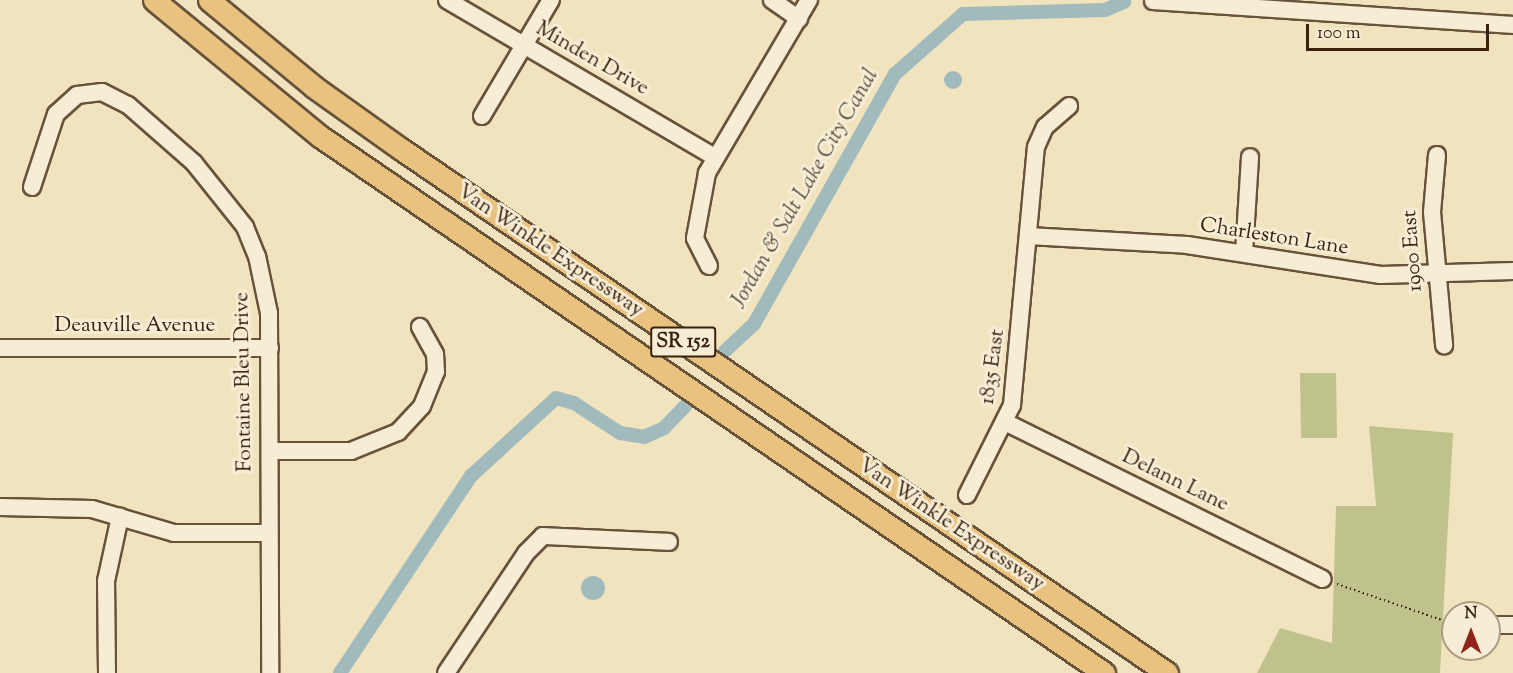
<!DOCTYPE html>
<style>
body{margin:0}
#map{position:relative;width:1513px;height:673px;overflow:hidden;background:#f2e3bf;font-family:"Sorts Mill Goudy",serif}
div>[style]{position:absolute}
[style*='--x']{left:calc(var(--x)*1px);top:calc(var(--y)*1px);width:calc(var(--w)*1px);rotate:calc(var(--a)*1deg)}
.green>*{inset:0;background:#c0c28e}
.water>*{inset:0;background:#a1bbbd}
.round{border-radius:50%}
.canal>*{height:14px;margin:-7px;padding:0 7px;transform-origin:7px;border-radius:7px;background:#a1bbbd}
.path>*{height:2px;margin-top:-1px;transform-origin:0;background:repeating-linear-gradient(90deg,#39220d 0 1.5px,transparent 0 4.5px)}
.roads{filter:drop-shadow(2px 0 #67523a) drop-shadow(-2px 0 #67523a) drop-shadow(0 2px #67523a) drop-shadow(0 -2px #67523a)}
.minor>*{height:16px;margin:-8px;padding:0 8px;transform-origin:8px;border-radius:8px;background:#f7edd5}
.major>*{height:21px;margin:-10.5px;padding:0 10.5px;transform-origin:10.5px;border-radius:10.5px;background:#e9c280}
span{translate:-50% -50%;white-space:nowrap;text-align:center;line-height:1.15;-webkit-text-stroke:6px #f7edd5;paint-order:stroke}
.shield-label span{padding:2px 4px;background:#f7edd5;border:2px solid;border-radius:4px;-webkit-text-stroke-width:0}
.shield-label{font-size:20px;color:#39220d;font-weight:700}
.street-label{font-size:21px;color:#39220d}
.water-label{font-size:22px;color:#585042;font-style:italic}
.north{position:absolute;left:1441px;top:601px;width:60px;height:60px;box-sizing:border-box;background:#f7edd5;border:2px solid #ab9c85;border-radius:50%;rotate:0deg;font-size:16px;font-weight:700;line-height:24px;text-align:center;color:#39220d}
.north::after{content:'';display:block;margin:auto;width:21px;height:27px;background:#8f2418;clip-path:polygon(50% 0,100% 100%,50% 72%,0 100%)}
.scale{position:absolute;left:1306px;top:24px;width:183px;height:27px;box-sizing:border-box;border:3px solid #39220d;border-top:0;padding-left:8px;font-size:18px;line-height:21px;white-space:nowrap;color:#39220d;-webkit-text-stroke:4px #f7edd5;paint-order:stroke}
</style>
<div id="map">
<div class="green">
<i style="clip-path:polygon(1300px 373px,1336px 373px,1337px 438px,1301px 438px)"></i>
<i style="clip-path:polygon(1369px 426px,1453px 433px,1440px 673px,1257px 673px,1280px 628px,1332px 643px,1336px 506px,1376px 506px)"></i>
</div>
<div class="water">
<i class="round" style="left:944px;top:71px;width:18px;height:18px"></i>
<i class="round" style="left:581px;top:576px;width:24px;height:24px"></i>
</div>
<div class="canal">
<i style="--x:725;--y:351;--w:40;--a:-43"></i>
<i style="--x:754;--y:324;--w:287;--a:-60.6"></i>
<i style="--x:895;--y:74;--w:91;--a:-41.4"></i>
<i style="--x:963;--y:14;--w:142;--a:-1.6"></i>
<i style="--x:1105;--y:10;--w:21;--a:-23"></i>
<i style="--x:340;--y:673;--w:237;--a:-56.4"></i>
<i style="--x:471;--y:476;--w:115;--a:-42.5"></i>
<i style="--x:556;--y:398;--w:19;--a:16"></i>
<i style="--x:574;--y:403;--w:55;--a:33.1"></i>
<i style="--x:620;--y:433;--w:24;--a:9"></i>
<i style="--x:644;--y:437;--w:22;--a:-24"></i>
<i style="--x:664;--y:428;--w:30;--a:-46"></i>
</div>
<div class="path">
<i style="--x:1337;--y:584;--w:123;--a:19"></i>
</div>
<div class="roads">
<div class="minor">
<i style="--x:447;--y:0;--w:311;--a:30.4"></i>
<i style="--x:772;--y:0;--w:33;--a:35"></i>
<i style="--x:1153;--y:1;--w:361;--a:3.8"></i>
<i style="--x:482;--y:116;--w:135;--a:-59.3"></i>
<i style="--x:1437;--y:155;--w:57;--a:95"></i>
<i style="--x:1432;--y:212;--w:134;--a:84.8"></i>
<i style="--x:32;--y:187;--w:77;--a:-71.8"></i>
<i style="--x:56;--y:114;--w:28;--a:-42"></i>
<i style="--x:77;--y:95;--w:25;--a:-7"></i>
<i style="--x:102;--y:92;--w:29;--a:27"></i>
<i style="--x:128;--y:105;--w:88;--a:41.3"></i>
<i style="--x:194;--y:163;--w:82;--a:51.4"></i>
<i style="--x:245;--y:227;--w:31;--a:68"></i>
<i style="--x:257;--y:256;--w:58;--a:78.1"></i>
<i style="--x:269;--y:313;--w:360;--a:89.8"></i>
<i style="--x:1028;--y:236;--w:159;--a:3.2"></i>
<i style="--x:1187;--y:245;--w:196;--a:8.8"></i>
<i style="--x:1381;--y:275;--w:132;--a:-1.7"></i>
<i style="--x:1244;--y:253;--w:96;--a:-86.4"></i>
<i style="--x:709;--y:266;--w:31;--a:-117"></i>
<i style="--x:695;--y:238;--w:66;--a:-79.5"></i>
<i style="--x:707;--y:173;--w:201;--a:-59.5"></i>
<i style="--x:0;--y:348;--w:270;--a:0"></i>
<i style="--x:1007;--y:423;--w:352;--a:26.3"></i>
<i style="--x:270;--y:451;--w:81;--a:0"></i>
<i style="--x:351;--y:451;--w:51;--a:-22"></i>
<i style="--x:398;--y:432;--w:35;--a:-47"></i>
<i style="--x:422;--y:406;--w:37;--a:-68"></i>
<i style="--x:436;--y:372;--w:18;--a:-93"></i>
<i style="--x:435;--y:354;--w:31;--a:-119"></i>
<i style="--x:967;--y:495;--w:101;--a:-63.4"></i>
<i style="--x:1012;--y:405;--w:259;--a:-84.7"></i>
<i style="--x:1036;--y:147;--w:22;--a:-66"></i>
<i style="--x:1045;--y:127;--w:32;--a:-41"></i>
<i style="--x:0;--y:507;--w:92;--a:1.2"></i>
<i style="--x:92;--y:509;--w:85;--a:16.3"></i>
<i style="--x:174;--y:533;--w:95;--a:0"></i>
<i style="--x:1489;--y:625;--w:24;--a:0"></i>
<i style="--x:107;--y:673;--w:92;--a:-90.6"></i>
<i style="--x:106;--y:581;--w:66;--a:-77.7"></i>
<i style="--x:446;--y:673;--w:144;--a:-56.3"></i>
<i style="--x:526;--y:553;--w:24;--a:-45"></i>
<i style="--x:543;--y:536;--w:126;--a:2.7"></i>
</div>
<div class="major">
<i style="--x:154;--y:0;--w:216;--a:39.4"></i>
<i style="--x:321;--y:137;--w:949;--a:34.39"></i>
<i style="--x:209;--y:0;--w:136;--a:39.6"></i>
<i style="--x:314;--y:87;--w:107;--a:35.5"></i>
<i style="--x:401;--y:149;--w:928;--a:34.37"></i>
</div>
</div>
<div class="shield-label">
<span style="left:683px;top:342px">SR 152</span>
</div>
<div class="street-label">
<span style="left:592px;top:59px;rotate:30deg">Minden Drive</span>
<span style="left:1274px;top:237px;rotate:9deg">Charleston Lane</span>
<span style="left:550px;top:251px;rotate:34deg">Van Winkle Expressway</span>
<span style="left:1413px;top:251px;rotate:-94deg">1900 East</span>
<span style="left:135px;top:326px">Deauville Avenue</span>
<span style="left:993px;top:367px;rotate:-82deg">1835 East</span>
<span style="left:244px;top:382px;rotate:-91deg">Fontaine Bleu Drive</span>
<span style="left:1175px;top:481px;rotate:26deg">Delann Lane</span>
<span style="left:951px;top:525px;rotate:34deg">Van Winkle Expressway</span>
</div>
<div class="water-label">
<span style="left:806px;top:189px;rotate:-60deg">Jordan &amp; Salt Lake City Canal</span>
</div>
<div class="north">N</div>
<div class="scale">100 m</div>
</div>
